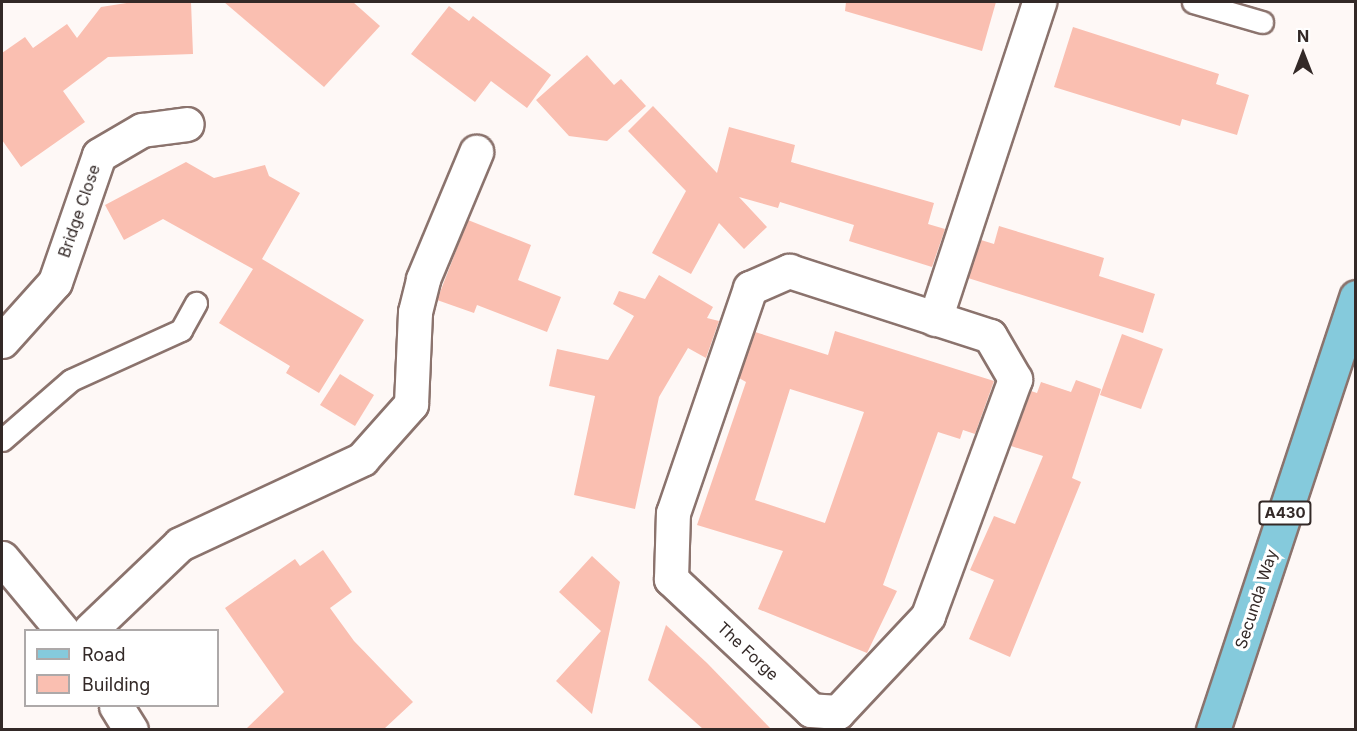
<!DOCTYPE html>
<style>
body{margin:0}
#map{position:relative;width:1357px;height:731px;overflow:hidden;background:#fef8f6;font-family:Inter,sans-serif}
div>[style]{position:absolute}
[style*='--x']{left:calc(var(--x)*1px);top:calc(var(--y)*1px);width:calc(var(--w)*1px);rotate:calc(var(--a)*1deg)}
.building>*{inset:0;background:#fabfb1}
.roads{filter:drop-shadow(2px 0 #8b736d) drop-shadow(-2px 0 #8b736d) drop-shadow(0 2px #8b736d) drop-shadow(0 -2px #8b736d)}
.service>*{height:21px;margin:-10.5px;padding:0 10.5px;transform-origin:10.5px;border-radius:10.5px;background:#fff}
.minor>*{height:33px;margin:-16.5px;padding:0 16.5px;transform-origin:16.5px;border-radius:16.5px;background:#fff}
.primary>*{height:33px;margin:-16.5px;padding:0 16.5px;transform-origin:16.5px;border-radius:16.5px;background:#85cadc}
span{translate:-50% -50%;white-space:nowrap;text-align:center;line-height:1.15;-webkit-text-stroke:6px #fff;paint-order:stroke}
.shield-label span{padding:2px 4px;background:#fff;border:2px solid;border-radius:4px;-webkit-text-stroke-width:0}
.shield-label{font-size:15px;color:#332927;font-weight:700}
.street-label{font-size:16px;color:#332927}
.frame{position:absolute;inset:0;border:3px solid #332927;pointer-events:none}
.legend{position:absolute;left:24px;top:629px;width:195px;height:78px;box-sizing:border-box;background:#fff;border:2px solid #ada9a9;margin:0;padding:8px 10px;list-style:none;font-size:18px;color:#332927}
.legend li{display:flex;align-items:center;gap:12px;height:30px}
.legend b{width:30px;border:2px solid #ada9a9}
.north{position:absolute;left:1273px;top:24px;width:60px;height:60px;-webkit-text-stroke:4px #fff;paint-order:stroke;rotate:0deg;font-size:16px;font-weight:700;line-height:24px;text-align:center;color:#332927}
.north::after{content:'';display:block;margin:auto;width:21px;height:27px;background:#332927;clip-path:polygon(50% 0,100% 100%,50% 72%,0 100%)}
</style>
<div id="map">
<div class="building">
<i style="clip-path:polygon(133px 2px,191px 2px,193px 54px,108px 57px,63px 91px,85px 122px,21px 167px,2px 140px,2px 53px,25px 37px,33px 48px,67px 24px,77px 38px,101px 7px)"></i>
<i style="clip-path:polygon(224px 2px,353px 2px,380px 26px,324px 87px)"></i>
<i style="clip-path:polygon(846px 2px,996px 2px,982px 51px,845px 11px)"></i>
<i style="clip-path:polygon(449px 6px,469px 21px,473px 16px,551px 75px,527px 108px,491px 81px,475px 102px,411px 54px)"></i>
<i style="clip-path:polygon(1073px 27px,1219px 74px,1216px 84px,1249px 95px,1237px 135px,1182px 119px,1180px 126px,1054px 87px)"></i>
<i style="clip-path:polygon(587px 55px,614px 85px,621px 79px,646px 106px,607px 141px,569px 136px,536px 100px)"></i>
<i style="clip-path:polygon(653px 106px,717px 173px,729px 127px,795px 145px,791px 162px,934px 203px,928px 224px,945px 229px,932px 267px,849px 241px,854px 225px,780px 202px,778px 208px,739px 197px,767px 227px,744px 249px,719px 223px,691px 274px,652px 253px,686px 191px,628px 131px)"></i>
<i style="clip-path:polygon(186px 162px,214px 178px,265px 165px,269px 176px,300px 193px,262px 259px,364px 320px,319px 393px,286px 373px,290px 366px,219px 323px,253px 269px,163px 219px,124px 240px,105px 205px)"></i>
<i style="clip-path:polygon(468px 220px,531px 245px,518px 280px,561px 297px,547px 332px,477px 305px,474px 313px,437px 300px)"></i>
<i style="clip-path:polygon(999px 226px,1104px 258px,1099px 276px,1155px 294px,1143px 333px,968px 278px,981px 240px,994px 244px)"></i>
<i style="clip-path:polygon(659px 275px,713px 307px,707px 318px,719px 321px,706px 358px,688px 348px,659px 397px,635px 509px,574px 495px,595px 396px,549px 386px,557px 349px,608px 360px,634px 316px,613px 304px,619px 291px,645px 299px)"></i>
<i style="clip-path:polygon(evenodd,835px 331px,994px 381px,975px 434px,963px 430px,960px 439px,938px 432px,883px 585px,897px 591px,867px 653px,758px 609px,783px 551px,697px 525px,746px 382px,739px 378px,755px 332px,828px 355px,835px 331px,790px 389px,864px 412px,825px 523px,755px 500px,790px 389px)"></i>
<i style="clip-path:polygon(1122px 334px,1163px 349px,1141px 409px,1100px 395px)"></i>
<i style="clip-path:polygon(340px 374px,374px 395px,355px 426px,320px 405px)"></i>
<i style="clip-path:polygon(1076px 380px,1101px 389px,1072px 478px,1081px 482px,1010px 657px,969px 639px,994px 580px,970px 570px,994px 516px,1015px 524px,1043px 456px,1011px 446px,1031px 391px,1037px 393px,1041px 382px,1071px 392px)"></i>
<i style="clip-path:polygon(323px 550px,352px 592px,330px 608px,354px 641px,413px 702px,384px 729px,246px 729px,284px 692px,225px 608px,295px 559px,300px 566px)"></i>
<i style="clip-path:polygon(592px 556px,620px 582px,592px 714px,556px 681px,601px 631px,559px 592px)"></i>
<i style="clip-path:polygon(666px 625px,707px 663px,771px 729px,703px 729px,648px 680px)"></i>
</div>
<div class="roads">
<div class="service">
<i style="--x:1193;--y:2;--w:72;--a:16.2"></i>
<i style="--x:2;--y:440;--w:91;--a:-41"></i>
<i style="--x:71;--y:380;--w:121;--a:-24.4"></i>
<i style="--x:181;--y:330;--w:31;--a:-61"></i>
</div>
<div class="minor">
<i style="--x:789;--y:271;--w:211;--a:17.9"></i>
<i style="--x:990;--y:336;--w:50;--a:59.8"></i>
<i style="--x:1015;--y:379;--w:252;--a:110.2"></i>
<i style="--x:928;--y:616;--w:132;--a:133.2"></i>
<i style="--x:838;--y:712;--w:27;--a:-176"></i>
<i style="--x:811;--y:710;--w:192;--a:-136.9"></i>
<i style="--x:671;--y:579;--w:66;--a:-88.3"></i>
<i style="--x:673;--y:513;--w:238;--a:-71.1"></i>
<i style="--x:750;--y:288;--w:43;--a:-23.6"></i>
<i style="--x:935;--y:319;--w:334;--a:-71.8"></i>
<i style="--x:2;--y:341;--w:79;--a:-48.1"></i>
<i style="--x:55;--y:282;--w:134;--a:-70.9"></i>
<i style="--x:99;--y:155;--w:50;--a:-30.2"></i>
<i style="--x:142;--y:130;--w:45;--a:-7.6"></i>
<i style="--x:2;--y:558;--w:94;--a:50.2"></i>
<i style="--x:90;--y:630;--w:124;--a:-43.7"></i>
<i style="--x:180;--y:544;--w:201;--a:-25"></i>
<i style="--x:362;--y:459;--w:74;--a:-48.3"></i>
<i style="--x:411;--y:404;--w:92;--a:-87.5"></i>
<i style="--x:415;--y:312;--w:34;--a:-76"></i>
<i style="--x:423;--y:279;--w:138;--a:-67.3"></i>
<i style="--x:116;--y:706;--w:28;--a:58"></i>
</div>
<div class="primary">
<i style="--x:1213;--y:730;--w:456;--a:-71.7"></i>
</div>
</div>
<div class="shield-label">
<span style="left:1285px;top:513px">A430</span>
</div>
<div class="street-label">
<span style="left:79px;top:211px;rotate:-71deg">Bridge Close</span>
<span style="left:1256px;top:599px;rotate:-72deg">Secunda Way</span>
<span style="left:748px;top:651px;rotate:43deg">The Forge</span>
</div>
<div class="frame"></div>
<ul class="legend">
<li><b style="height:8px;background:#85cadc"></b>Road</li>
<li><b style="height:16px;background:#fabfb1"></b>Building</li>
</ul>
<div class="north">N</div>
</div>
